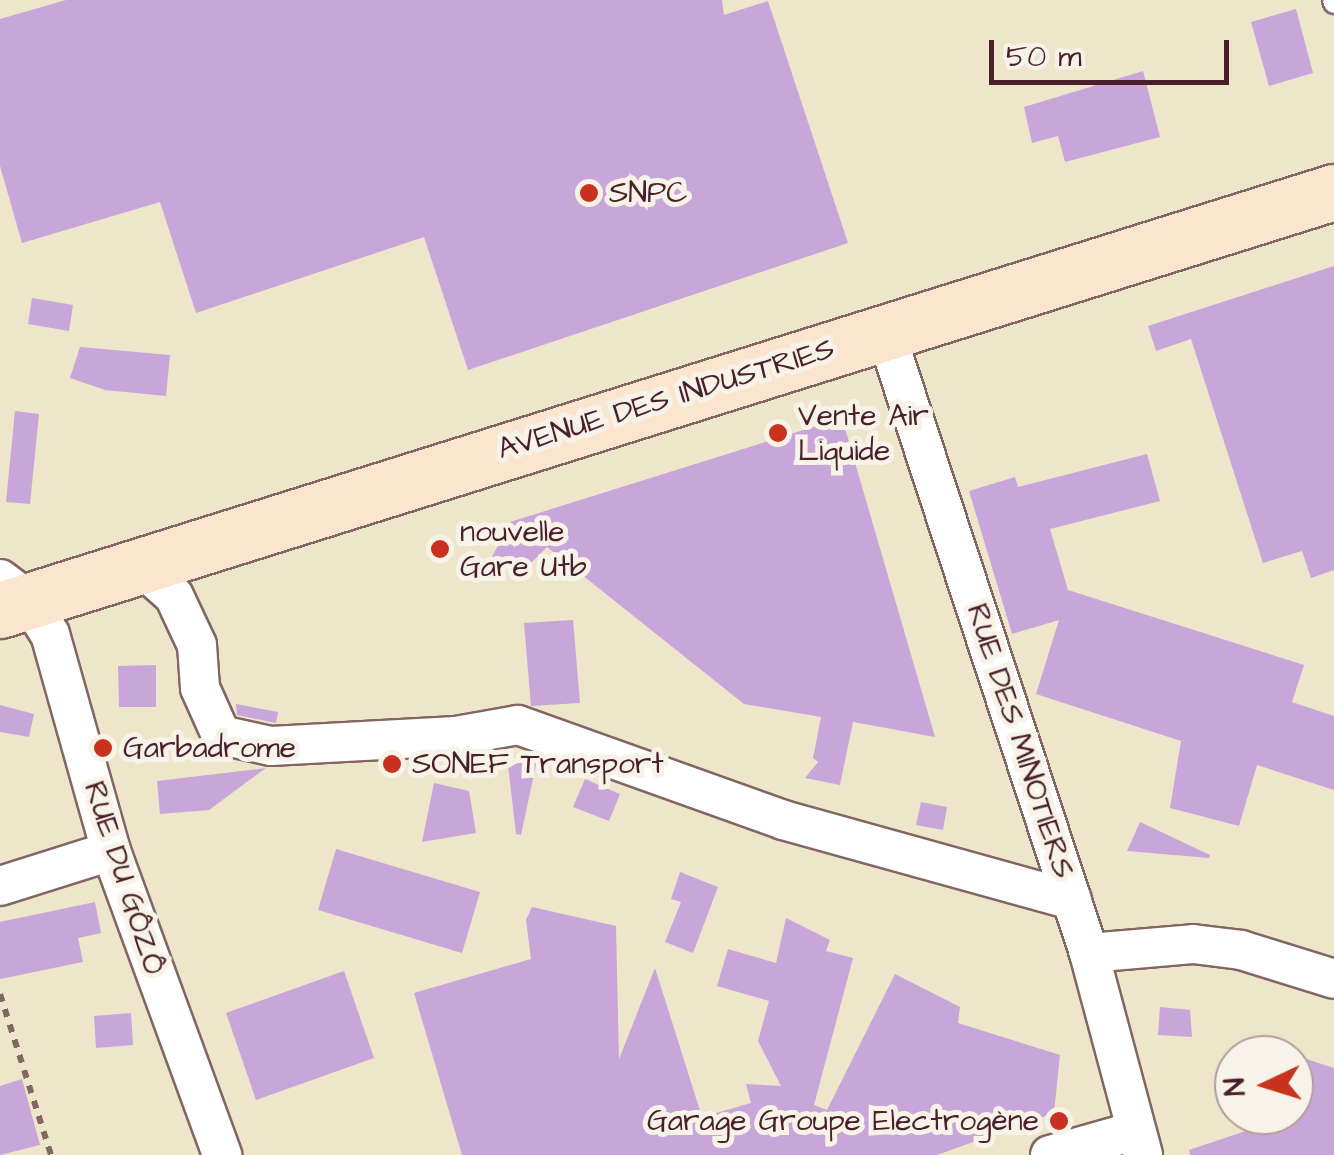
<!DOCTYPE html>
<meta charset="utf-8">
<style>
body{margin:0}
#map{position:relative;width:1334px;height:1155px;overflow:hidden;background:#ede6cb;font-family:"Architects Daughter",sans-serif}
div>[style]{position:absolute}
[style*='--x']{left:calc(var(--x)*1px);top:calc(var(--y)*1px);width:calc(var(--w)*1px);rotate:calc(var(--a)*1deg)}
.building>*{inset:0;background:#c9a6da}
.path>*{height:6px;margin-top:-3px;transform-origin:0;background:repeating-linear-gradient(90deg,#836563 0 8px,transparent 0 16px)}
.roads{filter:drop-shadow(2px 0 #836563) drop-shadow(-2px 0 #836563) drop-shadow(0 2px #836563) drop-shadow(0 -2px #836563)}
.lane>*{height:20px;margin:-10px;padding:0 10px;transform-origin:10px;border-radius:10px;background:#fff}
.street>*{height:38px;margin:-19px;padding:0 19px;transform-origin:19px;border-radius:19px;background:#fff}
.secondary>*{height:55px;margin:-27.5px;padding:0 27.5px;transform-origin:27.5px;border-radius:27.5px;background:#fbe5cf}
.dots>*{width:28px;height:28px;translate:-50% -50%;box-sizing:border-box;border:5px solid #f7f3e8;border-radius:50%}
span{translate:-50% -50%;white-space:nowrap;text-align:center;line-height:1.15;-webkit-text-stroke:10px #f7f3e8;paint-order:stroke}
.poi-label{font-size:30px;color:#4a1f2b}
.left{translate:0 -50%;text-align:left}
.right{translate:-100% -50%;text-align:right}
.street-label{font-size:30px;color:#4a1f2b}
.north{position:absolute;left:1214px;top:1035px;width:100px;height:100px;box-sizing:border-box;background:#f7f3e8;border:2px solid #b29e9c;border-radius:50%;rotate:266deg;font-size:28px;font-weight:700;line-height:40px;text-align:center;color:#4a1f2b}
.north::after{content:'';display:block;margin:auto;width:35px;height:45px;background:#c8321e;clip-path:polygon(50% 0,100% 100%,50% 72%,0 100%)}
.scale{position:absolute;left:989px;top:40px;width:240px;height:45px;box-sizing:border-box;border:5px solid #4a1f2b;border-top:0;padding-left:12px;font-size:30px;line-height:35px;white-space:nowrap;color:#4a1f2b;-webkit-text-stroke:8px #f7f3e8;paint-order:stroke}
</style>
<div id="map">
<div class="building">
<i style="clip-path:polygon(66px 0,722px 0,724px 15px,768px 1px,848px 243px,468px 370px,424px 237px,196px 313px,160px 202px,22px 243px,0 166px,0 19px)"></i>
<i style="clip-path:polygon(1296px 9px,1313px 73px,1269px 86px,1251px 22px)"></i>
<i style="clip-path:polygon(1143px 71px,1160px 137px,1065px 162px,1058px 136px,1032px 143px,1024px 107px)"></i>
<i style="clip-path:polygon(1334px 266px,1334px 570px,1311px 578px,1302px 551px,1263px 563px,1191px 339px,1156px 351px,1148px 326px)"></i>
<i style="clip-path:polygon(32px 298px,73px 305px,69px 331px,28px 324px)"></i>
<i style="clip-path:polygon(80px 347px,170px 355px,166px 396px,105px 390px,70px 378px)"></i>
<i style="clip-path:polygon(15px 411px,39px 414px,30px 504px,6px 502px)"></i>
<i style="clip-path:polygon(842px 418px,935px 737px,853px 722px,840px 785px,805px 778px,818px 762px,813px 758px,821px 717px,744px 704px,547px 547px,521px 573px,492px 557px,510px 522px)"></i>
<i style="clip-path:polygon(1147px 454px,1160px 501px,1050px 529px,1068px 590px,1304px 665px,1292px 702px,1334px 716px,1334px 790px,1257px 765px,1239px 826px,1170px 808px,1181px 741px,1036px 694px,1059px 620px,1012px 634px,969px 491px,1015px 477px,1018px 487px)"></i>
<i style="clip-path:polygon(573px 620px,580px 703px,531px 706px,524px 623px)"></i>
<i style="clip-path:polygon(156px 665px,156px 707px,119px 707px,118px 666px)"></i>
<i style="clip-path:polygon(236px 704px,278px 712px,276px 723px,237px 715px)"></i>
<i style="clip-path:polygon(0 705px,34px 714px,29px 737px,0 732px)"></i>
<i style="clip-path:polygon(537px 760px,521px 835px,516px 834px,508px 765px)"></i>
<i style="clip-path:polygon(266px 768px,209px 810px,160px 814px,157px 781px)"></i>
<i style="clip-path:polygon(585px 779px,620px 794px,609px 821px,573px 807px)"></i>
<i style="clip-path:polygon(434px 783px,469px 791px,476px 833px,422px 842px)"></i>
<i style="clip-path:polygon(921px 802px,947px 807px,943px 830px,916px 825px)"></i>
<i style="clip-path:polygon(1140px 822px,1210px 855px,1209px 858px,1127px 851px)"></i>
<i style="clip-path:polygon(336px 849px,480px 892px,462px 953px,318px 910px)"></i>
<i style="clip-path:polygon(680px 872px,718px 887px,693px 953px,665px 942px,681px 902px,671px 899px)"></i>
<i style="clip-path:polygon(95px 902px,101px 933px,78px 938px,83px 962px,0 979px,0 922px)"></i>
<i style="clip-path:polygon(532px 907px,616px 926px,619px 1059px,655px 968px,702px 1117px,751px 1103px,746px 1084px,781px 1086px,758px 1041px,769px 1001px,717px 986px,728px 949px,776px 963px,786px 918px,830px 940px,826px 951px,853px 958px,814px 1105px,827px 1110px,895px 974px,960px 1007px,958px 1023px,1060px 1055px,1054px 1113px,937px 1155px,462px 1155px,414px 993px,531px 959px,526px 920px)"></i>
<i style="clip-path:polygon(344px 971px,374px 1058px,256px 1100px,226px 1013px)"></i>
<i style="clip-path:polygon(1160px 1007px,1190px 1010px,1192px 1037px,1158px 1035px)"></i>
<i style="clip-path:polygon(131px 1013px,133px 1045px,96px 1048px,94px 1016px)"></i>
<i style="clip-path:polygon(1294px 1055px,1334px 1068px,1334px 1155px,1190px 1155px,1189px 1150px,1303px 1112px,1294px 1110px)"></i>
<i style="clip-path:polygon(22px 1079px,40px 1145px,0 1155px,0 1086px)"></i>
</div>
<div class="path">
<i style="--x:0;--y:994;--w:169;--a:72.4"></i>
</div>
<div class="roads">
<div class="lane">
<i style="--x:1333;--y:0;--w:3;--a:72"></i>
</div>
<div class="street">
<i style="--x:885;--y:331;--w:655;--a:71.84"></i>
<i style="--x:1089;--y:953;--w:209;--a:75"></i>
<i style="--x:140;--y:566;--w:45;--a:41.4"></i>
<i style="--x:174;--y:596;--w:54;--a:64.9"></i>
<i style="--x:197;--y:645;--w:43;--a:86"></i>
<i style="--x:200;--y:688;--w:51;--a:65.9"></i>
<i style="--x:221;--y:735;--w:51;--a:12.4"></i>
<i style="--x:271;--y:746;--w:185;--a:-3.1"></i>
<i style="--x:456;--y:736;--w:63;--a:-10.1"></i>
<i style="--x:518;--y:725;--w:282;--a:19.7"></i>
<i style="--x:783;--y:820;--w:300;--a:15.5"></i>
<i style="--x:0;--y:579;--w:36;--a:37"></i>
<i style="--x:29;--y:601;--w:39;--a:58"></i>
<i style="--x:50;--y:634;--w:225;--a:74.3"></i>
<i style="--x:111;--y:851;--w:324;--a:69.9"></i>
<i style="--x:0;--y:886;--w:116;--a:-17.5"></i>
<i style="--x:1089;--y:953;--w:104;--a:-4.9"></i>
<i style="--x:1193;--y:944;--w:48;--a:7.1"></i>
<i style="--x:1241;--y:950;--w:97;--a:17.3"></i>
<i style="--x:1050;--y:1155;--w:88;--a:-15.8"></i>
</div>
<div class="secondary">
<i style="--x:0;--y:610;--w:1398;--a:-17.4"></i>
</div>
</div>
<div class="dots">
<i style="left:589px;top:193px;background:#c8321e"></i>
<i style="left:778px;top:433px;background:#c8321e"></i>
<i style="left:440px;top:549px;background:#c8321e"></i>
<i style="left:103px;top:748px;background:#c8321e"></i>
<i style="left:392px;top:764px;background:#c8321e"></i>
<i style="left:1059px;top:1121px;background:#c8321e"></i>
</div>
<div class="poi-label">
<span class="left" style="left:609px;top:193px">SNPC</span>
<span class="left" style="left:798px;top:433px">Vente Air<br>Liquide</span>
<span class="left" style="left:460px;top:549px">nouvelle<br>Gare Utb</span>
<span class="left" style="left:123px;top:748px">Garbadrome</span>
<span class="left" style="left:412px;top:764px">SONEF Transport</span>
<span class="right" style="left:1039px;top:1121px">Garage Groupe Electrogène</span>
</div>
<div class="street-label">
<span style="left:666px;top:399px;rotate:-17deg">AVENUE DES INDUSTRIES</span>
<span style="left:1020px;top:741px;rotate:72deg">RUE DES MINOTIERS</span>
<span style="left:124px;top:878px;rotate:72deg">RUE DU GÔZÔ</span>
</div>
<div class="north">N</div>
<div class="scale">50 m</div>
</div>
